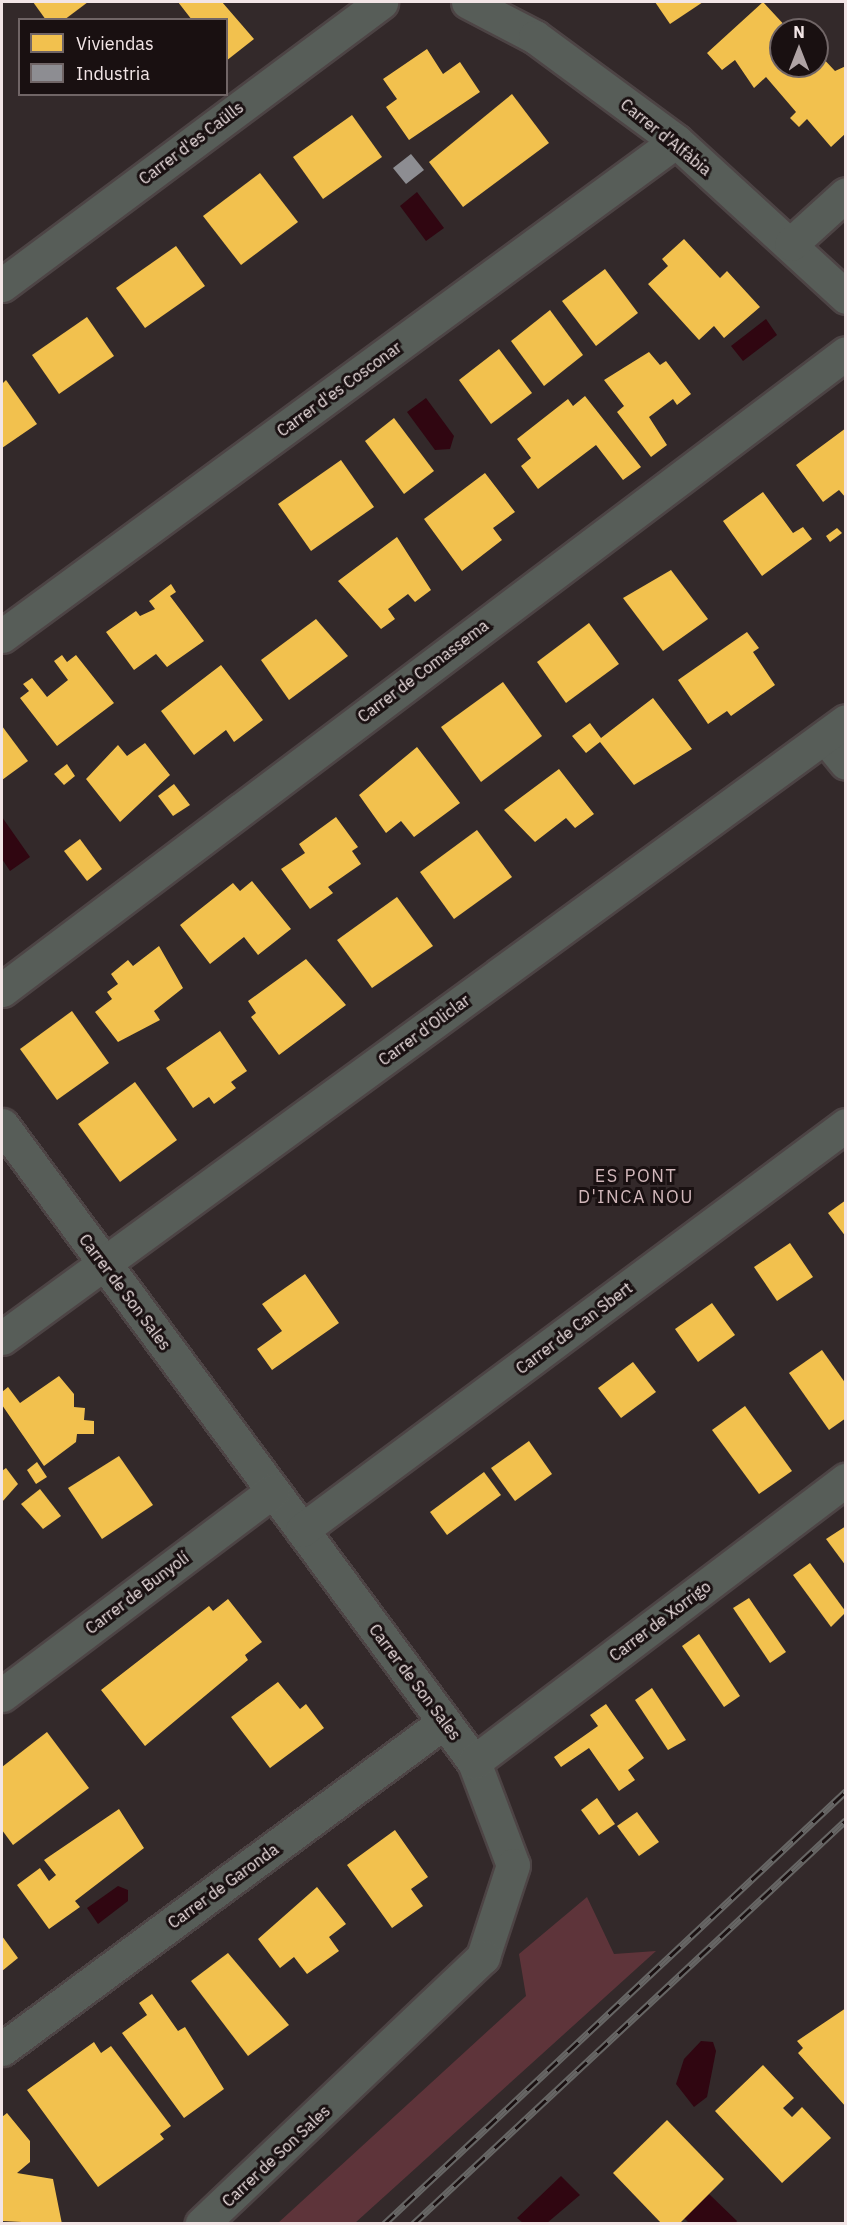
<!DOCTYPE html>
<meta charset="utf-8">
<style>
body{margin:0}
#map{position:relative;width:847px;height:2225px;overflow:hidden;background:#33292a;font-family:"IBM Plex Sans",sans-serif}
div>[style]{position:absolute}
[style*='--x']{left:calc(var(--x)*1px);top:calc(var(--y)*1px);width:calc(var(--w)*1px);rotate:calc(var(--a)*1deg)}
.green>*{inset:0;background:#5e343a}
.water>*{inset:0;background:#300611}
.homes>*{inset:0;background:#f2c14e}
.industry>*{inset:0;background:#8d8d92}
.roads{filter:drop-shadow(2px 0 #4d4445) drop-shadow(-2px 0 #4d4445) drop-shadow(0 2px #4d4445) drop-shadow(0 -2px #4d4445)}
.minor>*{height:33px;margin:-16.5px;padding:0 16.5px;transform-origin:16.5px;border-radius:16.5px;background:#575d58}
.rail>*{height:7px;margin-top:-3.5px;transform-origin:0;background:repeating-linear-gradient(90deg,#191011 0 14px,#676665 0 28px);box-sizing:border-box;border-block:2px solid #676665}
span{translate:-50% -50%;white-space:nowrap;text-align:center;line-height:1.15;-webkit-text-stroke:6px #191011;paint-order:stroke}
.street-label{font-size:16px;color:#f2e5e6}
.neighbourhood-label{font-size:18px;color:#d1b7ba;letter-spacing:1.5px}
.frame{position:absolute;inset:0;border:3px solid #f2e5e6;pointer-events:none}
.legend{position:absolute;left:18px;top:18px;width:210px;height:78px;box-sizing:border-box;background:#191011;border:2px solid #706566;margin:0;padding:8px 10px;list-style:none;font-size:18px;color:#f2e5e6}
.legend li{display:flex;align-items:center;gap:12px;height:30px}
.legend b{width:30px;border:2px solid #706566}
.north{position:absolute;left:769px;top:18px;width:60px;height:60px;box-sizing:border-box;background:#191011;border:2px solid #706566;border-radius:50%;rotate:0deg;font-size:16px;font-weight:700;line-height:24px;text-align:center;color:#f2e5e6}
.north::after{content:'';display:block;margin:auto;width:21px;height:27px;background:#afa3a4;clip-path:polygon(50% 0,100% 100%,50% 72%,0 100%)}
</style>
<div id="map">
<div class="green">
<i style="clip-path:polygon(587px 1897px,614px 1954px,656px 1951px,355px 2223px,278px 2223px,526px 1996px,519px 1954px)"></i>
</div>
<div class="water">
<i style="clip-path:polygon(417px 192px,444px 228px,426px 241px,400px 206px)"></i>
<i style="clip-path:polygon(766px 319px,777px 335px,743px 361px,731px 346px)"></i>
<i style="clip-path:polygon(426px 398px,454px 436px,450px 449px,435px 450px,407px 412px)"></i>
<i style="clip-path:polygon(2px 817px,30px 857px,10px 871px,2px 859px)"></i>
<i style="clip-path:polygon(118px 1886px,128px 1890px,128px 1901px,98px 1924px,87px 1908px)"></i>
<i style="clip-path:polygon(701px 2041px,713px 2042px,716px 2051px,707px 2097px,694px 2107px,676px 2084px,684px 2059px)"></i>
<i style="clip-path:polygon(561px 2176px,580px 2195px,547px 2223px,523px 2223px,517px 2218px)"></i>
<i style="clip-path:polygon(709px 2194px,737px 2221px,735px 2224px,689px 2223px,684px 2218px)"></i>
</div>
<div class="homes">
<i style="clip-path:polygon(33px 2px,88px 2px,64px 20px,46px 20px)"></i>
<i style="clip-path:polygon(178px 2px,222px 2px,254px 39px,226px 61px,226px 20px,192px 20px)"></i>
<i style="clip-path:polygon(655px 2px,703px 2px,670px 24px)"></i>
<i style="clip-path:polygon(763px 2px,789px 30px,781px 30px,781px 66px,817px 66px,817px 43px,823px 49px,819px 54px,835px 71px,846px 66px,846px 133px,831px 147px,807px 119px,799px 127px,790px 118px,796px 112px,766px 77px,754px 88px,735px 60px,722px 70px,707px 53px)"></i>
<i style="clip-path:polygon(427px 49px,443px 74px,460px 62px,480px 92px,409px 140px,386px 107px,397px 99px,383px 79px)"></i>
<i style="clip-path:polygon(512px 94px,549px 143px,463px 207px,429px 162px)"></i>
<i style="clip-path:polygon(352px 115px,382px 157px,323px 199px,293px 157px)"></i>
<i style="clip-path:polygon(260px 173px,298px 222px,241px 265px,203px 216px)"></i>
<i style="clip-path:polygon(684px 239px,720px 278px,727px 271px,760px 307px,724px 338px,714px 326px,699px 340px,648px 284px,668px 266px,662px 259px)"></i>
<i style="clip-path:polygon(176px 246px,205px 286px,145px 328px,116px 288px)"></i>
<i style="clip-path:polygon(605px 269px,638px 313px,596px 346px,562px 301px)"></i>
<i style="clip-path:polygon(550px 310px,583px 355px,544px 386px,511px 341px)"></i>
<i style="clip-path:polygon(87px 317px,114px 356px,59px 394px,32px 355px)"></i>
<i style="clip-path:polygon(499px 349px,532px 393px,491px 424px,459px 380px)"></i>
<i style="clip-path:polygon(649px 352px,660px 365px,666px 361px,691px 394px,677px 405px,673px 399px,649px 417px,667px 445px,651px 457px,617px 412px,624px 406px,604px 380px)"></i>
<i style="clip-path:polygon(6px 380px,37px 424px,2px 448px,2px 384px)"></i>
<i style="clip-path:polygon(585px 396px,641px 467px,623px 480px,596px 445px,538px 489px,521px 466px,531px 458px,517px 439px,568px 399px,573px 406px)"></i>
<i style="clip-path:polygon(394px 418px,434px 471px,404px 494px,365px 441px)"></i>
<i style="clip-path:polygon(846px 428px,846px 498px,839px 490px,823px 502px,796px 465px)"></i>
<i style="clip-path:polygon(341px 460px,374px 507px,311px 551px,278px 504px)"></i>
<i style="clip-path:polygon(485px 473px,515px 512px,493px 528px,502px 540px,462px 571px,424px 519px)"></i>
<i style="clip-path:polygon(763px 492px,793px 533px,803px 527px,812px 539px,762px 576px,723px 521px)"></i>
<i style="clip-path:polygon(837px 528px,842px 533px,830px 542px,826px 536px)"></i>
<i style="clip-path:polygon(397px 537px,431px 590px,415px 602px,408px 594px,388px 609px,395px 619px,381px 629px,338px 581px)"></i>
<i style="clip-path:polygon(671px 570px,708px 619px,663px 651px,623px 598px)"></i>
<i style="clip-path:polygon(171px 584px,176px 592px,170px 596px,204px 641px,167px 667px,156px 654px,134px 670px,106px 632px,136px 611px,140px 616px,155px 609px,149px 601px)"></i>
<i style="clip-path:polygon(316px 619px,348px 656px,289px 700px,261px 660px)"></i>
<i style="clip-path:polygon(589px 623px,619px 664px,566px 703px,537px 662px)"></i>
<i style="clip-path:polygon(747px 632px,759px 648px,753px 652px,775px 685px,731px 716px,727px 711px,708px 724px,678px 680px)"></i>
<i style="clip-path:polygon(62px 655px,67px 662px,76px 655px,114px 703px,57px 746px,20px 698px,29px 691px,23px 684px,32px 678px,47px 697px,68px 680px,54px 661px)"></i>
<i style="clip-path:polygon(221px 665px,263px 720px,234px 742px,226px 730px,194px 755px,161px 711px)"></i>
<i style="clip-path:polygon(503px 682px,542px 736px,481px 782px,441px 727px)"></i>
<i style="clip-path:polygon(653px 698px,692px 749px,634px 785px,600px 742px,586px 753px,572px 736px,590px 723px,601px 738px)"></i>
<i style="clip-path:polygon(2px 726px,28px 761px,2px 780px)"></i>
<i style="clip-path:polygon(145px 743px,170px 775px,120px 822px,86px 779px,118px 745px,127px 756px)"></i>
<i style="clip-path:polygon(417px 747px,460px 803px,414px 837px,401px 821px,386px 833px,359px 795px)"></i>
<i style="clip-path:polygon(67px 764px,75px 776px,64px 785px,54px 774px)"></i>
<i style="clip-path:polygon(559px 769px,594px 814px,575px 828px,566px 818px,535px 842px,504px 810px)"></i>
<i style="clip-path:polygon(174px 784px,190px 805px,173px 816px,158px 796px)"></i>
<i style="clip-path:polygon(336px 817px,358px 847px,352px 851px,361px 864px,328px 887px,333px 893px,310px 909px,281px 869px,305px 853px,299px 844px)"></i>
<i style="clip-path:polygon(477px 830px,512px 877px,454px 919px,420px 872px)"></i>
<i style="clip-path:polygon(80px 839px,102px 869px,87px 881px,64px 851px)"></i>
<i style="clip-path:polygon(252px 881px,291px 929px,258px 955px,244px 937px,210px 964px,180px 925px,233px 883px,240px 891px)"></i>
<i style="clip-path:polygon(397px 897px,433px 946px,372px 988px,337px 940px)"></i>
<i style="clip-path:polygon(159px 946px,183px 988px,154px 1011px,160px 1020px,118px 1042px,95px 1012px,112px 999px,107px 992px,118px 984px,111px 974px,128px 960px,133px 966px)"></i>
<i style="clip-path:polygon(306px 959px,346px 1005px,279px 1055px,251px 1017px,256px 1013px,248px 1001px)"></i>
<i style="clip-path:polygon(72px 1011px,109px 1063px,57px 1100px,20px 1049px)"></i>
<i style="clip-path:polygon(220px 1031px,247px 1071px,231px 1082px,236px 1088px,214px 1104px,209px 1097px,193px 1108px,166px 1068px)"></i>
<i style="clip-path:polygon(135px 1082px,177px 1140px,120px 1182px,78px 1124px)"></i>
<i style="clip-path:polygon(846px 1200px,846px 1237px,828px 1213px)"></i>
<i style="clip-path:polygon(790px 1243px,813px 1277px,777px 1301px,754px 1267px)"></i>
<i style="clip-path:polygon(305px 1274px,339px 1323px,272px 1370px,257px 1349px,282px 1331px,262px 1304px)"></i>
<i style="clip-path:polygon(712px 1303px,735px 1335px,698px 1362px,675px 1329px)"></i>
<i style="clip-path:polygon(822px 1350px,846px 1384px,846px 1418px,829px 1430px,789px 1373px)"></i>
<i style="clip-path:polygon(633px 1362px,656px 1392px,621px 1418px,598px 1388px)"></i>
<i style="clip-path:polygon(59px 1376px,74px 1394px,74px 1407px,85px 1408px,84px 1420px,94px 1421px,94px 1434px,77px 1434px,76px 1442px,44px 1466px,2px 1405px,2px 1392px,8px 1387px,20px 1403px)"></i>
<i style="clip-path:polygon(745px 1406px,792px 1471px,759px 1494px,712px 1430px)"></i>
<i style="clip-path:polygon(529px 1441px,552px 1474px,515px 1501px,491px 1468px)"></i>
<i style="clip-path:polygon(119px 1456px,153px 1505px,102px 1539px,68px 1488px)"></i>
<i style="clip-path:polygon(37px 1462px,47px 1477px,36px 1484px,27px 1470px)"></i>
<i style="clip-path:polygon(6px 1468px,18px 1484px,2px 1502px,2px 1471px)"></i>
<i style="clip-path:polygon(484px 1472px,501px 1495px,447px 1535px,430px 1512px)"></i>
<i style="clip-path:polygon(40px 1489px,61px 1516px,43px 1529px,21px 1504px)"></i>
<i style="clip-path:polygon(846px 1526px,846px 1566px,826px 1539px)"></i>
<i style="clip-path:polygon(810px 1563px,846px 1612px,831px 1627px,793px 1575px)"></i>
<i style="clip-path:polygon(749px 1598px,786px 1652px,770px 1663px,733px 1608px)"></i>
<i style="clip-path:polygon(228px 1599px,262px 1642px,245px 1655px,248px 1660px,145px 1746px,101px 1690px,209px 1606px,213px 1611px)"></i>
<i style="clip-path:polygon(699px 1634px,740px 1696px,724px 1707px,682px 1646px)"></i>
<i style="clip-path:polygon(278px 1682px,300px 1709px,306px 1704px,324px 1728px,270px 1768px,231px 1717px)"></i>
<i style="clip-path:polygon(652px 1688px,686px 1740px,668px 1750px,635px 1700px)"></i>
<i style="clip-path:polygon(606px 1704px,644px 1758px,628px 1770px,635px 1780px,619px 1791px,589px 1748px,561px 1767px,554px 1757px,598px 1726px,590px 1715px)"></i>
<i style="clip-path:polygon(47px 1732px,89px 1788px,13px 1845px,2px 1830px,2px 1767px)"></i>
<i style="clip-path:polygon(597px 1798px,615px 1824px,599px 1835px,581px 1810px)"></i>
<i style="clip-path:polygon(119px 1809px,144px 1848px,75px 1901px,80px 1907px,49px 1929px,17px 1885px,40px 1868px,49px 1881px,56px 1875px,44px 1860px)"></i>
<i style="clip-path:polygon(637px 1812px,659px 1842px,639px 1856px,617px 1826px)"></i>
<i style="clip-path:polygon(395px 1830px,428px 1877px,411px 1889px,423px 1906px,392px 1928px,347px 1865px)"></i>
<i style="clip-path:polygon(317px 1887px,346px 1924px,329px 1937px,339px 1951px,307px 1974px,294px 1957px,280px 1968px,258px 1939px)"></i>
<i style="clip-path:polygon(2px 1936px,18px 1958px,2px 1971px)"></i>
<i style="clip-path:polygon(228px 1953px,289px 2025px,248px 2056px,191px 1981px)"></i>
<i style="clip-path:polygon(152px 1994px,178px 2031px,185px 2027px,224px 2089px,184px 2118px,122px 2033px,147px 2015px,139px 2003px)"></i>
<i style="clip-path:polygon(846px 2008px,846px 2107px,798px 2053px,803px 2048px,797px 2041px)"></i>
<i style="clip-path:polygon(94px 2042px,101px 2053px,111px 2046px,171px 2126px,160px 2134px,164px 2139px,98px 2187px,27px 2090px)"></i>
<i style="clip-path:polygon(763px 2065px,794px 2098px,783px 2108px,792px 2117px,802px 2107px,831px 2138px,782px 2183px,715px 2111px)"></i>
<i style="clip-path:polygon(7px 2113px,30px 2141px,30px 2162px,17px 2173px,53px 2179px,62px 2224px,2px 2221px,2px 2117px)"></i>
<i style="clip-path:polygon(667px 2120px,724px 2179px,679px 2224px,662px 2224px,613px 2173px)"></i>
</div>
<div class="industry">
<i style="clip-path:polygon(411px 154px,424px 170px,406px 184px,393px 168px)"></i>
</div>
<div class="roads">
<div class="minor">
<i style="--x:468;--y:2;--w:76;--a:27.6"></i>
<i style="--x:535;--y:37;--w:175;--a:36.4"></i>
<i style="--x:676;--y:141;--w:231;--a:42.5"></i>
<i style="--x:791;--y:244;--w:74;--a:-42.3"></i>
<i style="--x:2;--y:285;--w:473;--a:-36.7"></i>
<i style="--x:2;--y:636;--w:836;--a:-36.29"></i>
<i style="--x:825;--y:737;--w:33;--a:51"></i>
<i style="--x:2;--y:990;--w:1057;--a:-37.04"></i>
<i style="--x:2;--y:1125;--w:793;--a:53.46"></i>
<i style="--x:474;--y:1762;--w:110;--a:69.3"></i>
<i style="--x:513;--y:1865;--w:97;--a:108.1"></i>
<i style="--x:483;--y:1957;--w:388;--a:136.5"></i>
<i style="--x:2;--y:1338;--w:1045;--a:-36.17"></i>
<i style="--x:302;--y:1530;--w:678;--a:-36.67"></i>
<i style="--x:2;--y:1695;--w:339;--a:-37"></i>
<i style="--x:474;--y:1762;--w:467;--a:-37.2"></i>
<i style="--x:2;--y:2049;--w:550;--a:-36.49"></i>
</div>
</div>
<div class="rail">
<i style="--x:384;--y:2224;--w:633;--a:-43.14"></i>
<i style="--x:413;--y:2224;--w:592;--a:-43.02"></i>
</div>
<div class="street-label">
<span style="left:666px;top:137px;rotate:39deg">Carrer d'Alfàbia</span>
<span style="left:191px;top:143px;rotate:-37deg">Carrer d'es Caülls</span>
<span style="left:339px;top:389px;rotate:-36deg">Carrer d'es Cosconar</span>
<span style="left:423px;top:671px;rotate:-37deg">Carrer de Comassema</span>
<span style="left:424px;top:1030px;rotate:-36deg">Carrer d'Oliclar</span>
<span style="left:125px;top:1292px;rotate:53deg">Carrer de Son Sales</span>
<span style="left:574px;top:1328px;rotate:-37deg">Carrer de Can Sbert</span>
<span style="left:137px;top:1593px;rotate:-37deg">Carrer de Bunyolí</span>
<span style="left:660px;top:1621px;rotate:-37deg">Carrer de Xorrigo</span>
<span style="left:415px;top:1682px;rotate:53deg">Carrer de Son Sales</span>
<span style="left:223px;top:1886px;rotate:-36deg">Carrer de Garonda</span>
<span style="left:276px;top:2156px;rotate:-43deg">Carrer de Son Sales</span>
</div>
<div class="neighbourhood-label">
<span style="left:636px;top:1187px">ES PONT<br>D'INCA NOU</span>
</div>
<div class="frame"></div>
<ul class="legend">
<li><b style="height:16px;background:#f2c14e"></b>Viviendas</li>
<li><b style="height:16px;background:#8d8d92"></b>Industria</li>
</ul>
<div class="north">N</div>
</div>
